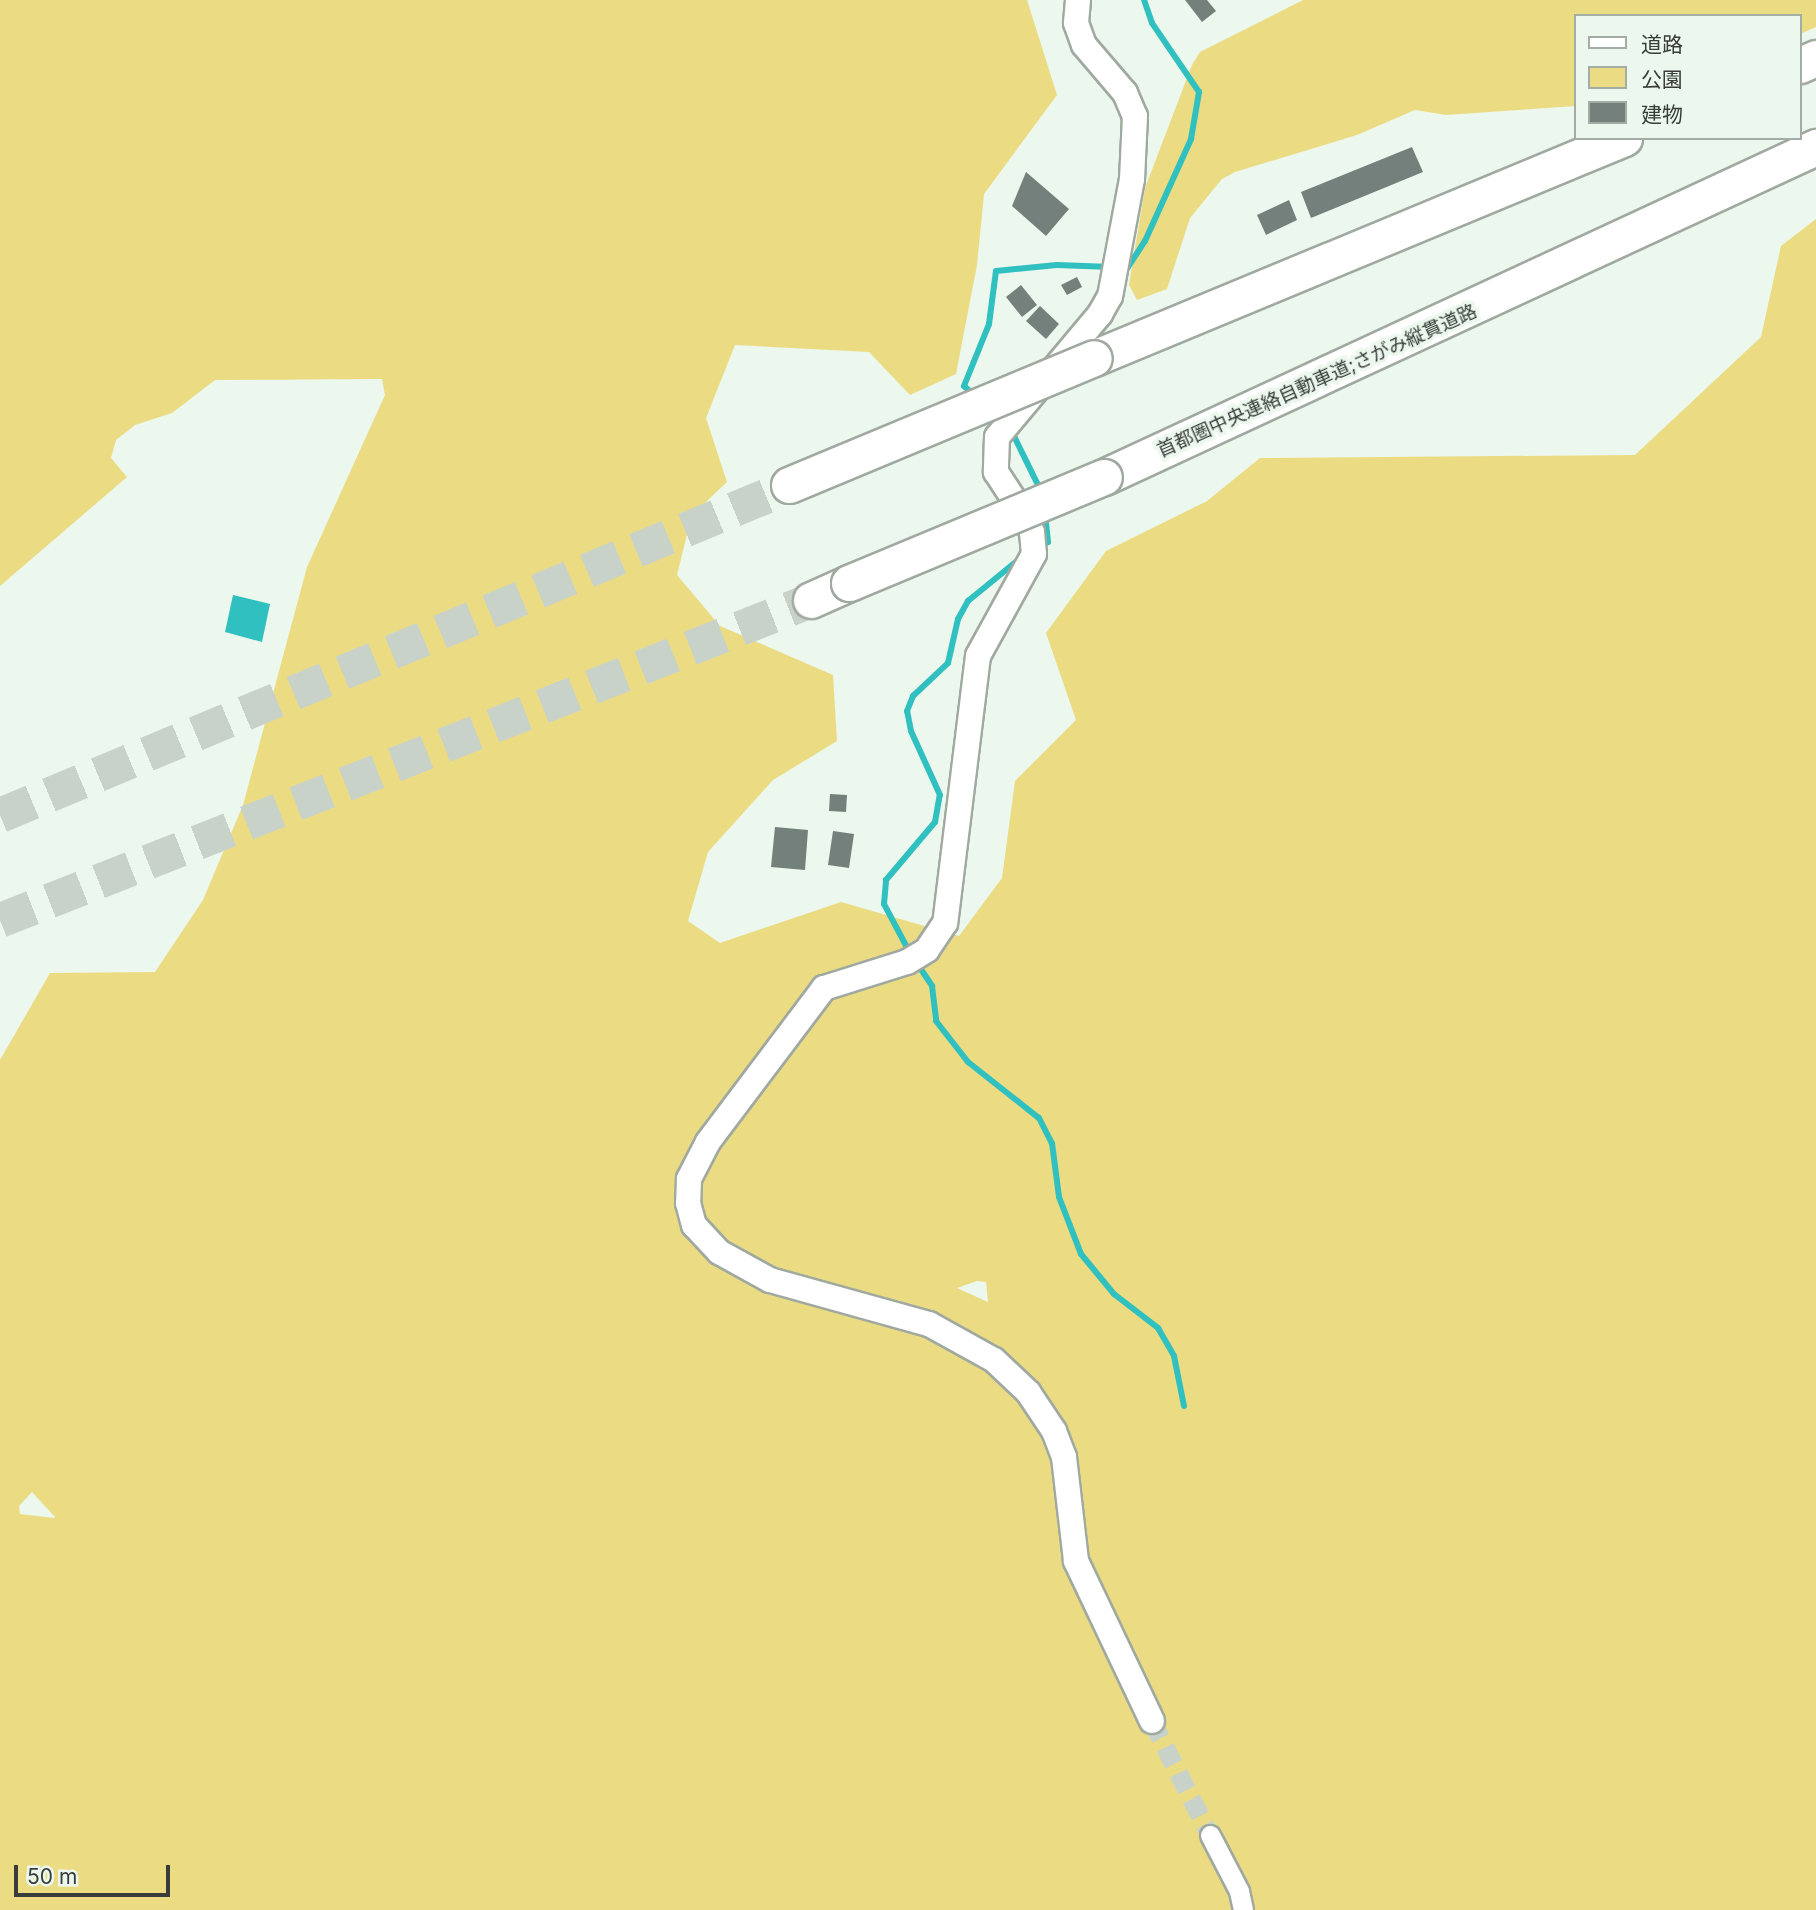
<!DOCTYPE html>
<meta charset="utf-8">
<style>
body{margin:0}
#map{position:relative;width:1816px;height:1910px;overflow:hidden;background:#ecf7ed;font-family:Inter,"Noto Sans JP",sans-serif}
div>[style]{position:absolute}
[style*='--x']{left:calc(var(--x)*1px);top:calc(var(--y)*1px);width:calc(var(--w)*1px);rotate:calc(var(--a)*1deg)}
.green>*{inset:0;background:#ebdc83}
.water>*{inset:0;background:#31c0c0}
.stream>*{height:6px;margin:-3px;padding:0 3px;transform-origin:3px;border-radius:3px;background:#31c0c0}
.building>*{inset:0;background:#73807b}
.minor-tunnel>*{height:19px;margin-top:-9.5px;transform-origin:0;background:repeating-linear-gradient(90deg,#c8d2c9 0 19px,transparent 0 29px)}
.motorway-tunnel>*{height:35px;margin-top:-17.5px;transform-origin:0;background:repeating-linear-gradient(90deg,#c8d2c9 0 35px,transparent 0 53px)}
.roads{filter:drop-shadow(2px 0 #a0a9a0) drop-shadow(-2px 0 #a0a9a0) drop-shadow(0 2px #a0a9a0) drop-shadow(0 -2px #a0a9a0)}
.minor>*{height:19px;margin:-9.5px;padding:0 9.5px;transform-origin:9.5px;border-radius:9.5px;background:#fff}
.tertiary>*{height:24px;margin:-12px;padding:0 12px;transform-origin:12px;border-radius:12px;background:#fff}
.motorway>*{height:35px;margin:-17.5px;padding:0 17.5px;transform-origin:17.5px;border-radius:17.5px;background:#fff}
.bridges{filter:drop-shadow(2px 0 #a0a9a0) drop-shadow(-2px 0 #a0a9a0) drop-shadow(0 2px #a0a9a0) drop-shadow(0 -2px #a0a9a0)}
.motorway-bridge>*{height:35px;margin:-17.5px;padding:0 17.5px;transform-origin:17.5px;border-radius:17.5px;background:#fff}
span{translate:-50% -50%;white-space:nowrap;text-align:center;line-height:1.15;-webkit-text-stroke:7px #ecf7ed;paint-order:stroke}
.street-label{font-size:19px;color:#393d3a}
.legend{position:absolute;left:1574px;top:14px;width:228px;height:126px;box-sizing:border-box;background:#ecf7ed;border:2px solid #a4ada5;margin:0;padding:9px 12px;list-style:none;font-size:21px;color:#393d3a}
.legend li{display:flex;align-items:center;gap:14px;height:35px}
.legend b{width:35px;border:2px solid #a4ada5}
.scale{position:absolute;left:14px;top:1865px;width:156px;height:32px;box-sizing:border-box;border:4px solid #393d3a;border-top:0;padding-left:9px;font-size:21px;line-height:24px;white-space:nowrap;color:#393d3a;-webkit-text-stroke:5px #ecf7ed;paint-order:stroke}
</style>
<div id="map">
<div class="green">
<i style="clip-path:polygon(evenodd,0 0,1027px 0,1057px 95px,984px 194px,977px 265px,956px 374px,910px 395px,869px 352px,735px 345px,706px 418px,727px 482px,692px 515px,677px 575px,720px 626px,833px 675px,837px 741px,773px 780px,708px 852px,688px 921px,720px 943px,841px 902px,959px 936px,1002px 878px,1015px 781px,1076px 720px,1046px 633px,1106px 551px,1207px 501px,1260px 458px,1635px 455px,1761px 337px,1781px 246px,1816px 219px,1816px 1910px,0 1910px,0 1060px,50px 973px,155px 972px,203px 900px,243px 805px,307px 567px,385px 395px,382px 379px,215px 380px,172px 413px,135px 425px,116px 440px,111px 458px,127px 477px,0 586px,0 0,977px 1281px,986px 1282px,988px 1302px,957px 1288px,977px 1281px,0 0,32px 1492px,55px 1517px,54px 1518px,20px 1514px,19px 1506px,32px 1492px)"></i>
<i style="clip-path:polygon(1303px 0,1816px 0,1816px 27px,1800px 34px,1800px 16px,1576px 16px,1576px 106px,1446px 115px,1415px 110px,1357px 135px,1235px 172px,1222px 179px,1190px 218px,1167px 289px,1137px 300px,1129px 285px,1145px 188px,1192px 65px,1200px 52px)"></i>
</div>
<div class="water">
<i style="clip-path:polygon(233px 595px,270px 604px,262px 642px,225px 632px)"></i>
</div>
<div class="stream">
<i style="--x:1121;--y:267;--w:7;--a:0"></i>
<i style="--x:1128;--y:267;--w:31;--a:-57"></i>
<i style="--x:1145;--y:241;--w:112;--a:-65.7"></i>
<i style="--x:1191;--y:139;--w:48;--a:-80.3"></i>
<i style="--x:1199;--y:92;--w:83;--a:-124.3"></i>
<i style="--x:1152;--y:23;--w:24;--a:-109"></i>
<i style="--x:974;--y:395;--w:13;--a:-138"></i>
<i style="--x:964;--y:386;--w:67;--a:-68"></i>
<i style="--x:989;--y:324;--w:53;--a:-82.5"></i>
<i style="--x:996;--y:271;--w:61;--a:-5.6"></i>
<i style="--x:1057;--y:265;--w:54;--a:2.1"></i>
<i style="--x:1010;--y:428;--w:70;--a:63.8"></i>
<i style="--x:1039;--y:547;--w:10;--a:-29"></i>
<i style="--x:1048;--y:542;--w:27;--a:-96"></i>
<i style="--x:910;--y:953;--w:55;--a:-118"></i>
<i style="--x:884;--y:904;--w:24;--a:-85"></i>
<i style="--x:886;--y:880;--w:76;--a:-49.8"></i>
<i style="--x:935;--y:822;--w:27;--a:-80"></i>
<i style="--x:940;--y:795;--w:70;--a:-114.4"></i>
<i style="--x:911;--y:731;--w:20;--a:-101"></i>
<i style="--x:907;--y:711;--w:16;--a:-68"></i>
<i style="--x:913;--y:696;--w:48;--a:-43.3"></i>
<i style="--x:948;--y:663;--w:45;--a:-77.2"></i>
<i style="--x:958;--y:619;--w:21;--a:-61"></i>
<i style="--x:968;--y:601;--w:71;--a:-39.3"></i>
<i style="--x:916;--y:962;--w:29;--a:56"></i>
<i style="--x:932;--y:986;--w:35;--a:83"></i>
<i style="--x:936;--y:1021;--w:52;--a:52"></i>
<i style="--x:968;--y:1062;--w:90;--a:38.3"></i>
<i style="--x:1039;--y:1118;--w:28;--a:63"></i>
<i style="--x:1052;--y:1143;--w:54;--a:82.6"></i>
<i style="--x:1059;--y:1197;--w:61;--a:68.9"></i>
<i style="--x:1081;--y:1254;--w:52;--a:50.5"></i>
<i style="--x:1114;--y:1294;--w:56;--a:37.7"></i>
<i style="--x:1158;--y:1328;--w:32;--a:60"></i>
<i style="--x:1174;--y:1356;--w:51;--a:78.7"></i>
</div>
<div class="building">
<i style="clip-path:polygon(1185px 0,1207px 0,1216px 11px,1202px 22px)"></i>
<i style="clip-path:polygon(1412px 147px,1423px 172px,1311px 218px,1301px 192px)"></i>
<i style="clip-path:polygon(1026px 172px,1069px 209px,1046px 236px,1012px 206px)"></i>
<i style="clip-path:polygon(1289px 200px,1297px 220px,1266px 235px,1257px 215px)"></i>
<i style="clip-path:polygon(1077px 277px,1082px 287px,1067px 295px,1061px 285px)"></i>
<i style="clip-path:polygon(1021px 285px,1037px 305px,1022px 317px,1006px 297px)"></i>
<i style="clip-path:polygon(1040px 306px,1059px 324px,1046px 339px,1026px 321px)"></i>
<i style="clip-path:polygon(830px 794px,847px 795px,846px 812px,829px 811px)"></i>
<i style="clip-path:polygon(775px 827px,808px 830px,805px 870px,771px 867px)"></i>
<i style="clip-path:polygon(833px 831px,854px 834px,849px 868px,828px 865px)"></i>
</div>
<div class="minor-tunnel">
<i style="--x:1152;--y:1721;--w:128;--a:63"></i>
</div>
<div class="motorway-tunnel">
<i style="--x:0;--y:815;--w:832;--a:-22.62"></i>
<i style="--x:0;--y:920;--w:872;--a:-21.53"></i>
</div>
<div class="roads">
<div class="minor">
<i style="--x:1210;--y:1835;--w:63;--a:62.6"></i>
<i style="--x:1239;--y:1891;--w:19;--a:78"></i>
</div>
<div class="tertiary">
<i style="--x:1078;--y:0;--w:23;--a:95"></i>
<i style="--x:1076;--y:23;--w:23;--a:70"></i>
<i style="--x:1084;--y:45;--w:63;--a:49.5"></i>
<i style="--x:1125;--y:93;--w:25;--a:67"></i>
<i style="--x:1135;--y:116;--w:63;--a:92.7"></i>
<i style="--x:1132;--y:179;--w:119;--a:100.6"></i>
<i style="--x:1110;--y:296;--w:21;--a:119"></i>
<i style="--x:1100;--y:314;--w:160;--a:129.9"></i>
<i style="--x:997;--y:437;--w:35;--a:92"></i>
<i style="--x:996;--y:472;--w:51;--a:56.9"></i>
<i style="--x:1024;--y:515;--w:19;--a:65"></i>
<i style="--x:1032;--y:532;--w:22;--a:85"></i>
<i style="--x:1034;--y:554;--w:116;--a:118.8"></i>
<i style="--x:978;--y:656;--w:269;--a:97"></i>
<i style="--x:945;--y:923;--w:32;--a:124"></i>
<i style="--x:927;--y:950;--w:23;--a:149"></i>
<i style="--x:907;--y:962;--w:87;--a:162.6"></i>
<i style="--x:824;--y:988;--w:193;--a:127"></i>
<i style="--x:708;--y:1142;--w:42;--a:117.2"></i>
<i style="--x:689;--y:1179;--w:24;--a:92"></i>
<i style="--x:688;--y:1203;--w:23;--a:75"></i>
<i style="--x:694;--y:1225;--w:37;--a:47"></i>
<i style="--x:719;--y:1252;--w:58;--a:28.8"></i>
<i style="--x:770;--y:1280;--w:165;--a:15.5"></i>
<i style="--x:929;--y:1324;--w:74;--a:29"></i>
<i style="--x:994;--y:1360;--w:47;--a:43.3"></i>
<i style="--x:1028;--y:1392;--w:47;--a:56.3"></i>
<i style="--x:1054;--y:1431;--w:28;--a:69"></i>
<i style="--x:1064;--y:1457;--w:105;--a:83.4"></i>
<i style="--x:1076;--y:1561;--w:177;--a:64.6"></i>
</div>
<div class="motorway">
<i style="--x:1800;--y:65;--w:17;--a:-24"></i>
<i style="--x:1094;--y:358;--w:574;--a:-22.54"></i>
<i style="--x:1104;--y:477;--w:785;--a:-24.87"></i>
<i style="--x:811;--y:600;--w:42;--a:-24.1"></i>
</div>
</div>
<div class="bridges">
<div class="motorway-bridge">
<i style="--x:789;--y:485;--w:330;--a:-22.6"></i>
<i style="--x:849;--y:583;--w:276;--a:-22.6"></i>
</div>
</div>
<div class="street-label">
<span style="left:1317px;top:381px;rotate:-24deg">首都圏中央連絡自動車道;さがみ縦貫道路</span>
</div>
<ul class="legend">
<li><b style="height:9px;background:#fff"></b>道路</li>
<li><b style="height:19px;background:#ebdc83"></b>公園</li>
<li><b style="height:19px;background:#73807b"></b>建物</li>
</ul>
<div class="scale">50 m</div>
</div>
